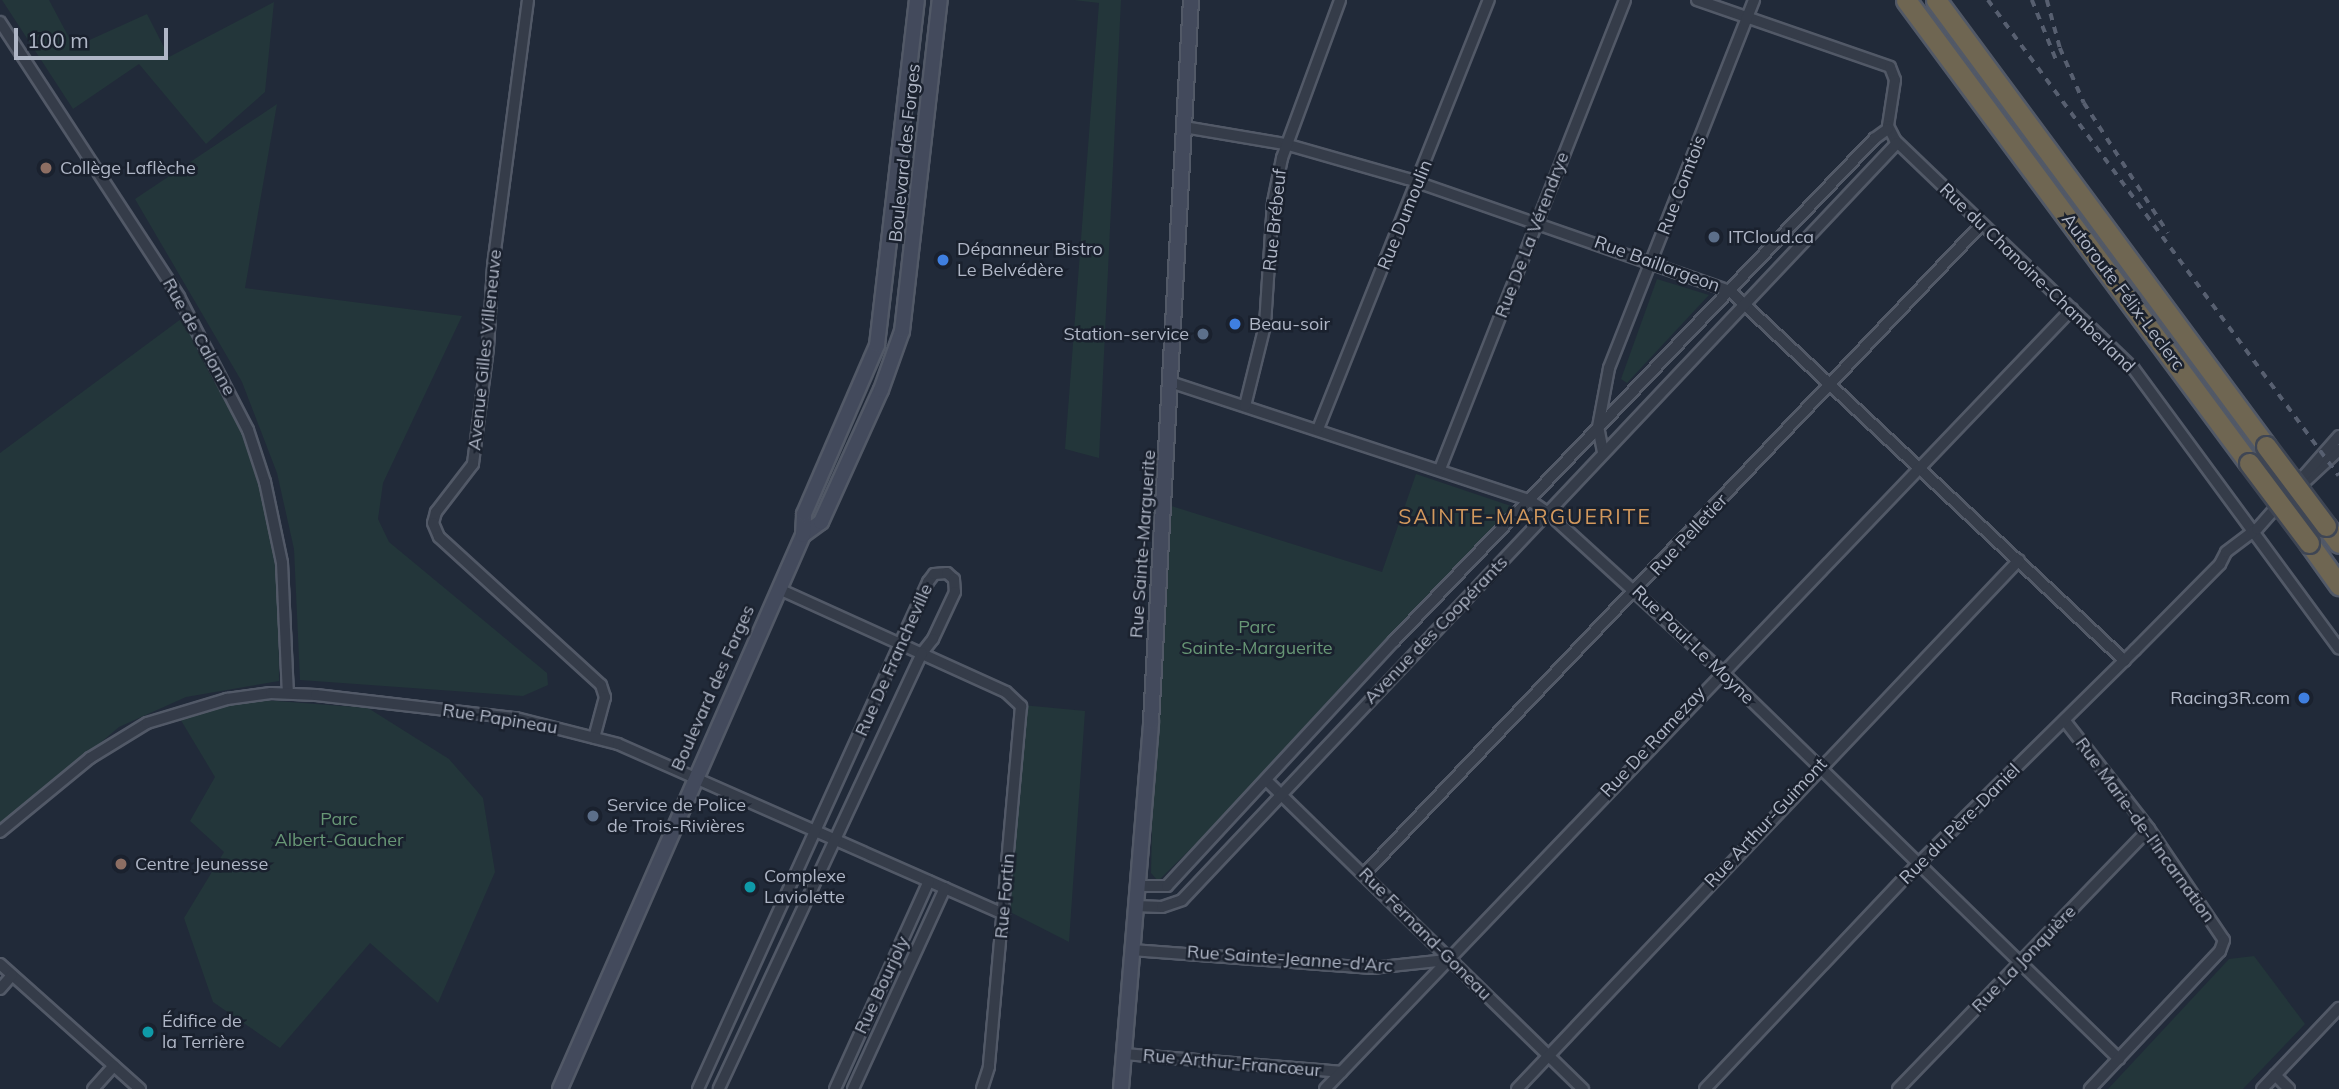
<!DOCTYPE html>
<meta charset="utf-8">
<style>
body{margin:0}
#map{position:relative;width:2339px;height:1089px;overflow:hidden;background:#212a39;font-family:Mulish,sans-serif}
div>[style]{position:absolute}
[style*='--x']{left:calc(var(--x)*1px);top:calc(var(--y)*1px);width:calc(var(--w)*1px);rotate:calc(var(--a)*1deg)}
.green>*{inset:0;background:#23363a}
.roads{filter:drop-shadow(2px 0 #525967) drop-shadow(-2px 0 #525967) drop-shadow(0 2px #525967) drop-shadow(0 -2px #525967)}
.street>*{height:10px;margin:-5px;padding:0 5px;transform-origin:5px;border-radius:5px;background:#353c49}
.secondary>*{height:14px;margin:-7px;padding:0 7px;transform-origin:7px;border-radius:7px;background:#434a5c}
.highway>*{height:19px;margin:-9.5px;padding:0 9.5px;transform-origin:9.5px;border-radius:9.5px;background:#6f6652}
.rail>*{height:3.5px;margin-top:-1.75px;transform-origin:0;background:repeating-linear-gradient(90deg,#575f70 0 7px,transparent 0 14px)}
.bridges{filter:drop-shadow(2px 0 #3f4654) drop-shadow(-2px 0 #3f4654) drop-shadow(0 2px #3f4654) drop-shadow(0 -2px #3f4654)}
.highway-bridge>*{height:19px;margin:-9.5px;padding:0 9.5px;transform-origin:9.5px;border-radius:9.5px;background:#6f6652}
.dots>*{width:19px;height:19px;translate:-50% -50%;box-sizing:border-box;border:4px solid #1a212e;border-radius:50%}
span{translate:-50% -50%;white-space:nowrap;text-align:center;line-height:1.15;-webkit-text-stroke:5px #1a212e;paint-order:stroke}
.street-label{font-size:18px;color:#afb6c6}
.poi-label{font-size:18px;color:#afb6c6}
.left{translate:0 -50%;text-align:left}
.right{translate:-100% -50%;text-align:right}
.park-label{font-size:18px;color:#679675}
.quarter-label{font-size:21px;color:#d3995d;letter-spacing:2px}
.scale{position:absolute;left:14px;top:28px;width:154px;height:32px;box-sizing:border-box;border:4px solid #afb6c6;border-top:0;padding-left:9px;font-size:21px;line-height:24px;white-space:nowrap;color:#afb6c6;-webkit-text-stroke:5px #1a212e;paint-order:stroke}
</style>
<div id="map">
<div class="green">
<i style="clip-path:polygon(2px 0,49px 0,74px 47px,147px 14px,169px 57px,274px 2px,265px 92px,206px 144px,139px 64px,73px 109px)"></i>
<i style="clip-path:polygon(1074px 0,1121px 0,1099px 458px,1065px 449px,1099px 3px)"></i>
<i style="clip-path:polygon(277px 104px,245px 288px,462px 316px,383px 483px,378px 519px,389px 542px,547px 673px,548px 685px,523px 696px,300px 680px,294px 549px,277px 473px,242px 382px,135px 199px)"></i>
<i style="clip-path:polygon(1657px 279px,1709px 295px,1627px 383px,1621px 379px)"></i>
<i style="clip-path:polygon(185px 316px,231px 384px,259px 470px,278px 561px,279px 681px,186px 697px,119px 727px,0 828px,0 453px)"></i>
<i style="clip-path:polygon(1416px 474px,1520px 509px,1263px 778px,1158px 881px,1151px 873px,1157px 598px,1165px 504px,1382px 572px)"></i>
<i style="clip-path:polygon(250px 699px,368px 708px,449px 759px,483px 798px,495px 872px,438px 1003px,370px 943px,280px 1048px,213px 1002px,184px 918px,224px 852px,190px 821px,215px 777px,179px 717px)"></i>
<i style="clip-path:polygon(1022px 705px,1085px 711px,1069px 942px,1002px 908px)"></i>
<i style="clip-path:polygon(2254px 956px,2305px 1024px,2243px 1089px,2108px 1089px,2229px 959px)"></i>
</div>
<div class="roads">
<div class="street">
<i style="--x:528;--y:0;--w:268;--a:97.5"></i>
<i style="--x:493;--y:266;--w:82;--a:93.5"></i>
<i style="--x:488;--y:348;--w:117;--a:97.4"></i>
<i style="--x:473;--y:464;--w:61;--a:127.6"></i>
<i style="--x:436;--y:512;--w:11;--a:105"></i>
<i style="--x:433;--y:523;--w:15;--a:67"></i>
<i style="--x:439;--y:537;--w:219;--a:42.4"></i>
<i style="--x:601;--y:685;--w:13;--a:72"></i>
<i style="--x:605;--y:697;--w:42;--a:105"></i>
<i style="--x:1697;--y:0;--w:204;--a:19.1"></i>
<i style="--x:1890;--y:67;--w:14;--a:69"></i>
<i style="--x:1895;--y:80;--w:47;--a:98.7"></i>
<i style="--x:1888;--y:126;--w:16;--a:63"></i>
<i style="--x:1895;--y:140;--w:330;--a:43.8"></i>
<i style="--x:2133;--y:368;--w:348;--a:53.7"></i>
<i style="--x:0;--y:22;--w:328;--a:56.9"></i>
<i style="--x:179;--y:297;--w:150;--a:62.6"></i>
<i style="--x:248;--y:430;--w:55;--a:71.9"></i>
<i style="--x:265;--y:482;--w:83;--a:78.1"></i>
<i style="--x:282;--y:563;--w:130;--a:87.4"></i>
<i style="--x:1184;--y:127;--w:102;--a:9.6"></i>
<i style="--x:1285;--y:144;--w:128;--a:15.9"></i>
<i style="--x:1408;--y:179;--w:341;--a:19.2"></i>
<i style="--x:1730;--y:291;--w:541;--a:43.13"></i>
<i style="--x:1173;--y:383;--w:375;--a:18.2"></i>
<i style="--x:1529;--y:500;--w:22;--a:34"></i>
<i style="--x:1547;--y:512;--w:236;--a:42.4"></i>
<i style="--x:1721;--y:671;--w:556;--a:44.27"></i>
<i style="--x:1245;--y:406;--w:83;--a:-76.1"></i>
<i style="--x:1265;--y:325;--w:123;--a:-86.3"></i>
<i style="--x:1273;--y:202;--w:45;--a:-78.4"></i>
<i style="--x:1282;--y:158;--w:168;--a:-69.8"></i>
<i style="--x:1318;--y:429;--w:462;--a:-68.3"></i>
<i style="--x:1603;--y:452;--w:25;--a:-101"></i>
<i style="--x:1598;--y:427;--w:60;--a:-79.4"></i>
<i style="--x:1609;--y:368;--w:396;--a:-68.5"></i>
<i style="--x:1440;--y:469;--w:504;--a:-68.47"></i>
<i style="--x:2295;--y:491;--w:60;--a:-43"></i>
<i style="--x:779;--y:589;--w:249;--a:24.4"></i>
<i style="--x:1006;--y:692;--w:21;--a:43"></i>
<i style="--x:1021;--y:706;--w:362;--a:95.1"></i>
<i style="--x:989;--y:1067;--w:23;--a:108"></i>
<i style="--x:2065;--y:721;--w:137;--a:52.1"></i>
<i style="--x:2149;--y:829;--w:134;--a:56"></i>
<i style="--x:2224;--y:940;--w:12;--a:110"></i>
<i style="--x:2220;--y:951;--w:190;--a:133.3"></i>
<i style="--x:1266;--y:780;--w:443;--a:44.3"></i>
<i style="--x:0;--y:832;--w:117;--a:-39.4"></i>
<i style="--x:90;--y:758;--w:67;--a:-31.6"></i>
<i style="--x:147;--y:723;--w:84;--a:-16.7"></i>
<i style="--x:227;--y:699;--w:44;--a:-7.8"></i>
<i style="--x:271;--y:693;--w:45;--a:2.5"></i>
<i style="--x:316;--y:695;--w:201;--a:6.6"></i>
<i style="--x:516;--y:718;--w:105;--a:14.3"></i>
<i style="--x:618;--y:744;--w:422;--a:23.8"></i>
<i style="--x:1365;--y:873;--w:894;--a:-46.45"></i>
<i style="--x:1137;--y:886;--w:30;--a:0"></i>
<i style="--x:1167;--y:886;--w:334;--a:-47.2"></i>
<i style="--x:1394;--y:641;--w:695;--a:-46.28"></i>
<i style="--x:1874;--y:139;--w:17;--a:-36"></i>
<i style="--x:1135;--y:906;--w:27;--a:2"></i>
<i style="--x:1162;--y:907;--w:21;--a:-19"></i>
<i style="--x:1182;--y:900;--w:1041;--a:-46.63"></i>
<i style="--x:1132;--y:950;--w:241;--a:4.3"></i>
<i style="--x:1372;--y:968;--w:75;--a:-6.1"></i>
<i style="--x:0;--y:964;--w:188;--a:41.8"></i>
<i style="--x:0;--y:989;--w:18;--a:-49"></i>
<i style="--x:1123;--y:1054;--w:219;--a:4.7"></i>
<i style="--x:2275;--y:1075;--w:20;--a:45"></i>
<i style="--x:93;--y:1089;--w:31;--a:-48"></i>
<i style="--x:698;--y:1089;--w:557;--a:-65.6"></i>
<i style="--x:928;--y:582;--w:10;--a:-53"></i>
<i style="--x:934;--y:574;--w:13;--a:-4"></i>
<i style="--x:947;--y:573;--w:9;--a:41"></i>
<i style="--x:954;--y:579;--w:13;--a:86"></i>
<i style="--x:955;--y:592;--w:52;--a:115.1"></i>
<i style="--x:933;--y:639;--w:18;--a:128"></i>
<i style="--x:922;--y:653;--w:481;--a:115"></i>
<i style="--x:835;--y:1089;--w:228;--a:-65.7"></i>
<i style="--x:853;--y:1089;--w:221;--a:-65.4"></i>
<i style="--x:1325;--y:1089;--w:1080;--a:-46.24"></i>
<i style="--x:1517;--y:1089;--w:729;--a:-46.5"></i>
<i style="--x:1705;--y:1089;--w:311;--a:-46.6"></i>
<i style="--x:1919;--y:863;--w:303;--a:-44.6"></i>
<i style="--x:2135;--y:650;--w:121;--a:-45.3"></i>
<i style="--x:2220;--y:564;--w:13;--a:-63"></i>
<i style="--x:2226;--y:552;--w:39;--a:-37"></i>
<i style="--x:2257;--y:529;--w:124;--a:-48.6"></i>
<i style="--x:1898;--y:1089;--w:361;--a:-46"></i>
<i style="--x:2262;--y:1089;--w:112;--a:-46.5"></i>
</div>
<div class="secondary">
<i style="--x:803;--y:535;--w:22;--a:-36"></i>
<i style="--x:821;--y:522;--w:145;--a:-65.6"></i>
<i style="--x:881;--y:390;--w:63;--a:-70.4"></i>
<i style="--x:902;--y:331;--w:333;--a:-83.5"></i>
<i style="--x:560;--y:1089;--w:605;--a:-66.32"></i>
<i style="--x:803;--y:535;--w:21;--a:-87"></i>
<i style="--x:804;--y:514;--w:184;--a:-66.6"></i>
<i style="--x:877;--y:345;--w:347;--a:-83.4"></i>
<i style="--x:1121;--y:1089;--w:368;--a:-85.3"></i>
<i style="--x:1151;--y:722;--w:723;--a:-86.83"></i>
</div>
<div class="highway">
<i style="--x:1906;--y:0;--w:576;--a:53.47"></i>
<i style="--x:1936;--y:0;--w:555;--a:53.5"></i>
<i style="--x:2326;--y:526;--w:21;--a:53"></i>
<i style="--x:2309;--y:543;--w:52;--a:54.5"></i>
</div>
</div>
<div class="rail">
<i style="--x:1988;--y:0;--w:591;--a:53.6"></i>
<i style="--x:2032;--y:0;--w:67;--a:68"></i>
<i style="--x:2047;--y:0;--w:50;--a:74.8"></i>
<i style="--x:2060;--y:48;--w:60;--a:66.4"></i>
<i style="--x:2084;--y:103;--w:155;--a:57.1"></i>
</div>
<div class="bridges">
<div class="highway-bridge">
<i style="--x:2266;--y:446;--w:100;--a:53.1"></i>
<i style="--x:2249;--y:463;--w:100;--a:53.1"></i>
</div>
</div>
<div class="dots">
<i style="left:46px;top:168px;background:#8d6e63"></i>
<i style="left:1714px;top:237px;background:#5c6f8a"></i>
<i style="left:943px;top:260px;background:#3f7fe0"></i>
<i style="left:1235px;top:324px;background:#3f7fe0"></i>
<i style="left:1203px;top:334px;background:#5c6f8a"></i>
<i style="left:2304px;top:698px;background:#3f7fe0"></i>
<i style="left:593px;top:816px;background:#5c6f8a"></i>
<i style="left:121px;top:864px;background:#8d6e63"></i>
<i style="left:750px;top:887px;background:#0f9aa8"></i>
<i style="left:148px;top:1032px;background:#0f9aa8"></i>
</div>
<div class="street-label">
<span style="left:905px;top:153px;rotate:-84deg">Boulevard des Forges</span>
<span style="left:1682px;top:185px;rotate:-69deg">Rue Comtois</span>
<span style="left:1405px;top:215px;rotate:-68deg">Rue Dumoulin</span>
<span style="left:1275px;top:220px;rotate:-84deg">Rue Brébeuf</span>
<span style="left:1532px;top:235px;rotate:-69deg">Rue De La Vérendrye</span>
<span style="left:1657px;top:264px;rotate:20deg">Rue Baillargeon</span>
<span style="left:2037px;top:278px;rotate:44deg">Rue du Chanoine-Chamberland</span>
<span style="left:2123px;top:292px;rotate:53deg">Autoroute Félix-Leclerc</span>
<span style="left:199px;top:337px;rotate:61deg">Rue de Calonne</span>
<span style="left:485px;top:350px;rotate:-84deg">Avenue Gilles Villeneuve</span>
<span style="left:1689px;top:535px;rotate:-47deg">Rue Pelletier</span>
<span style="left:1143px;top:544px;rotate:-86deg">Rue Sainte-Marguerite</span>
<span style="left:1436px;top:630px;rotate:-46deg">Avenue des Coopérants</span>
<span style="left:1693px;top:645px;rotate:44deg">Rue Paul-Le Moyne</span>
<span style="left:894px;top:660px;rotate:-66deg">Rue De Francheville</span>
<span style="left:713px;top:688px;rotate:-66deg">Boulevard des Forges</span>
<span style="left:500px;top:719px;rotate:9deg">Rue Papineau</span>
<span style="left:1653px;top:742px;rotate:-47deg">Rue De Ramezay</span>
<span style="left:1766px;top:823px;rotate:-47deg">Rue Arthur-Guimont</span>
<span style="left:1960px;top:824px;rotate:-45deg">Rue du Père-Daniel</span>
<span style="left:2145px;top:830px;rotate:54deg">Rue Marie-de-l'Incarnation</span>
<span style="left:1005px;top:896px;rotate:-85deg">Rue Fortin</span>
<span style="left:1425px;top:934px;rotate:45deg">Rue Fernand-Goneau</span>
<span style="left:1290px;top:959px;rotate:4deg">Rue Sainte-Jeanne-d'Arc</span>
<span style="left:2024px;top:959px;rotate:-46deg">Rue La Jonquière</span>
<span style="left:882px;top:985px;rotate:-65deg">Rue Bourjoly</span>
<span style="left:1232px;top:1063px;rotate:5deg">Rue Arthur-Francœur</span>
</div>
<div class="poi-label">
<span class="left" style="left:60px;top:168px">Collège Laflèche</span>
<span class="left" style="left:1728px;top:237px">ITCloud.ca</span>
<span class="left" style="left:957px;top:260px">Dépanneur Bistro<br>Le Belvédère</span>
<span class="left" style="left:1249px;top:324px">Beau-soir</span>
<span class="right" style="left:1189px;top:334px">Station-service</span>
<span class="right" style="left:2290px;top:698px">Racing3R.com</span>
<span class="left" style="left:607px;top:816px">Service de Police<br>de Trois-Rivières</span>
<span class="left" style="left:135px;top:864px">Centre Jeunesse</span>
<span class="left" style="left:764px;top:887px">Complexe<br>Laviolette</span>
<span class="left" style="left:162px;top:1032px">Édifice de<br>la Terrière</span>
</div>
<div class="park-label">
<span style="left:1257px;top:638px">Parc<br>Sainte-Marguerite</span>
<span style="left:339px;top:830px">Parc<br>Albert-Gaucher</span>
</div>
<div class="quarter-label">
<span style="left:1525px;top:516px">SAINTE-MARGUERITE</span>
</div>
<div class="scale">100 m</div>
</div>
